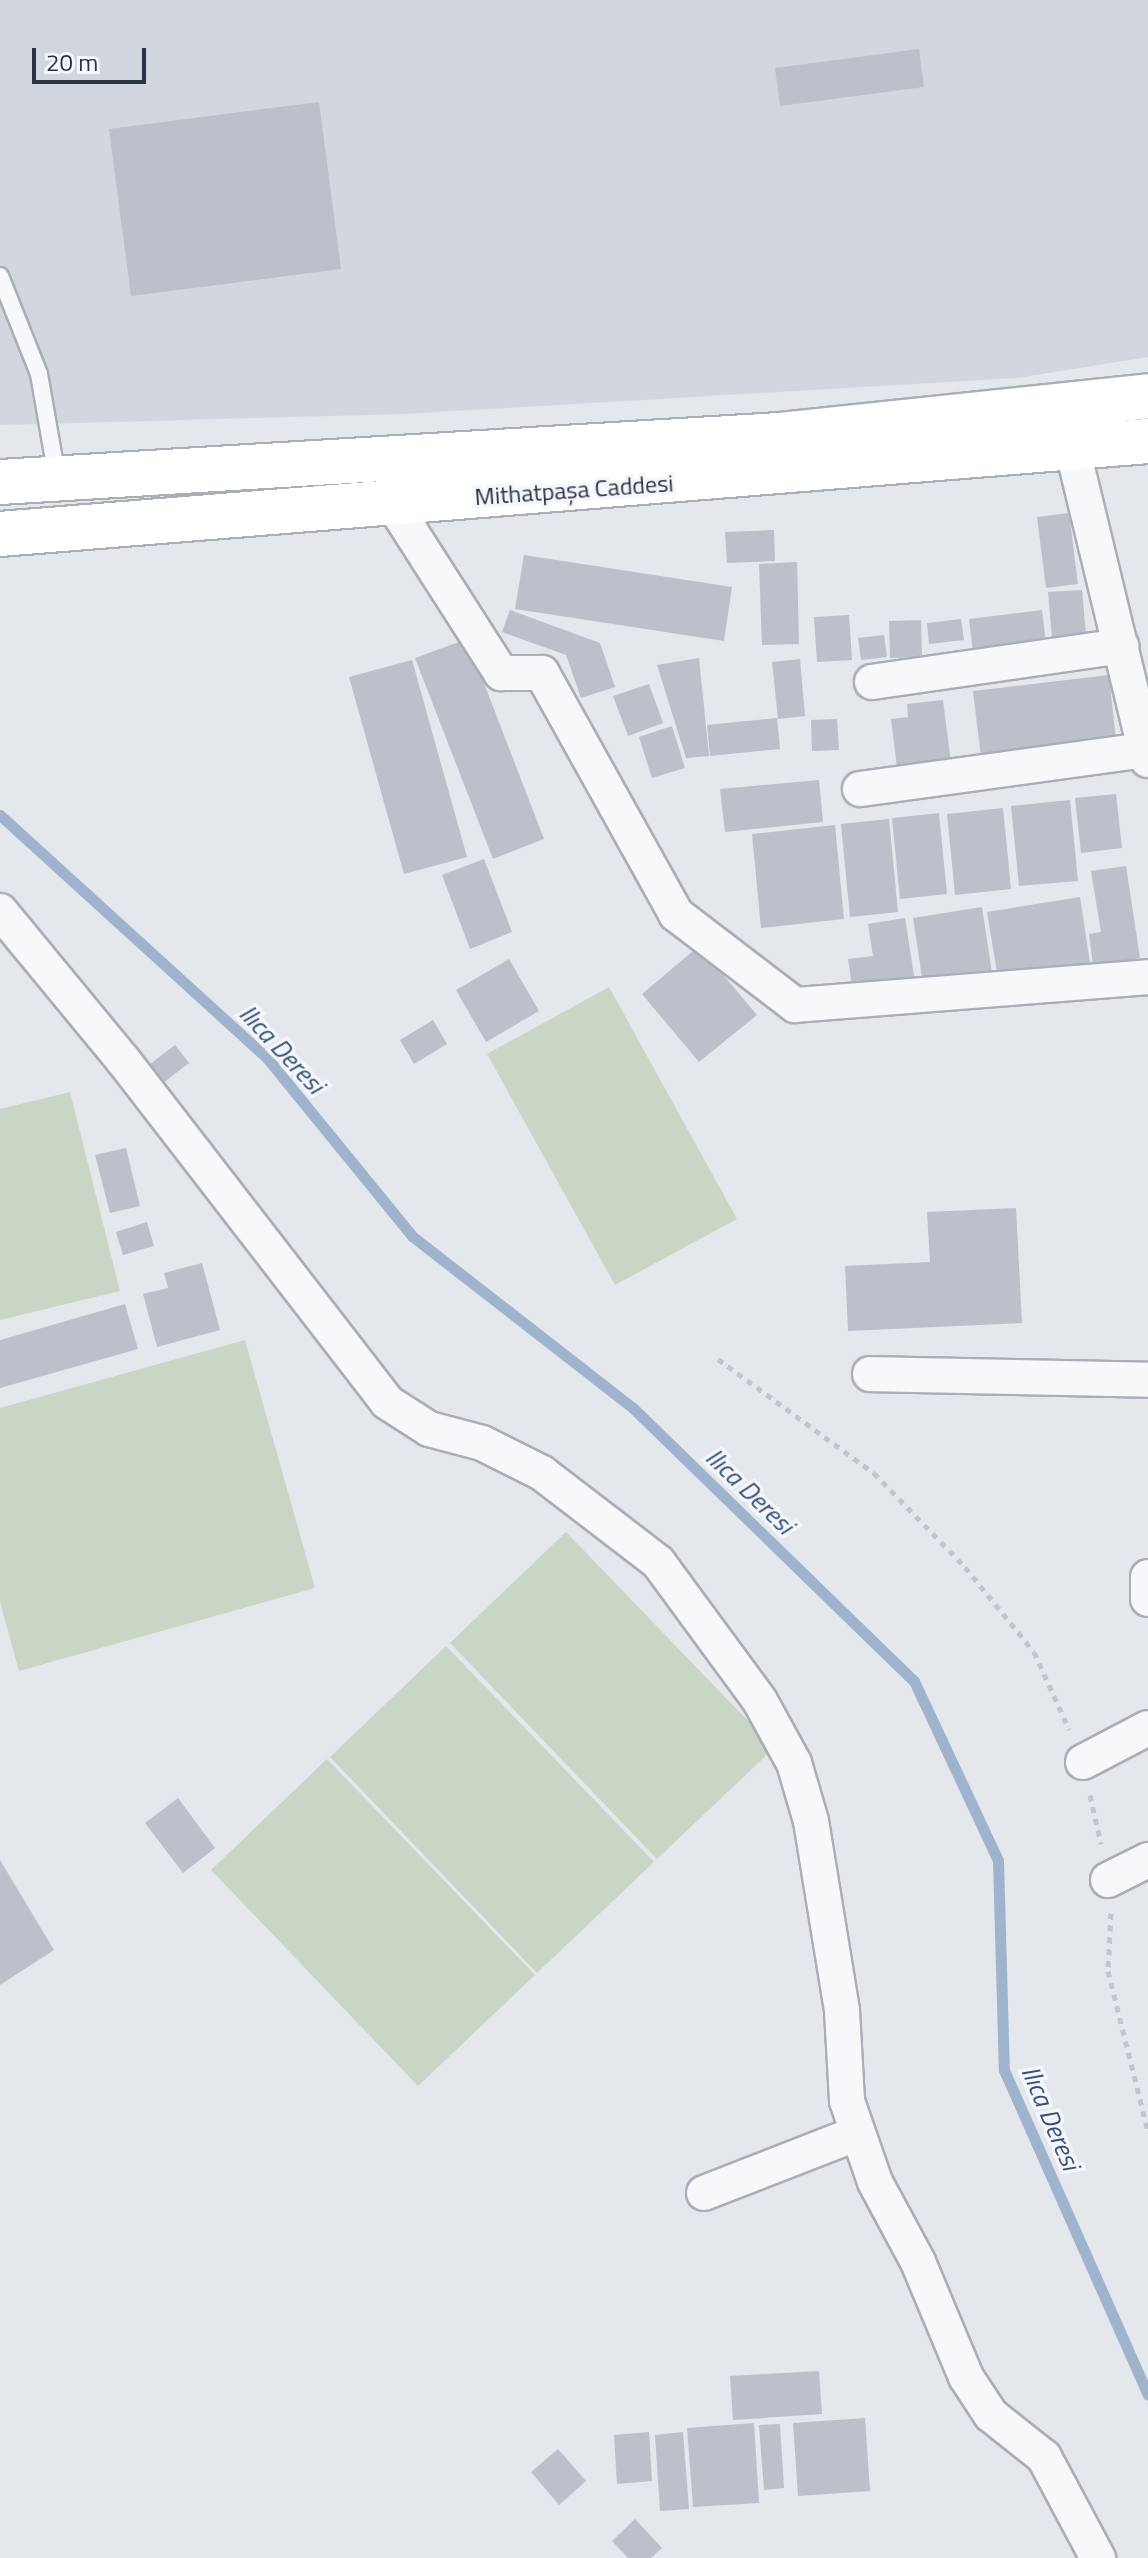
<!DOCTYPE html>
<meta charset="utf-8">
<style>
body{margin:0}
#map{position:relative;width:1148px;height:2558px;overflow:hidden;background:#e4e7ec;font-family:"Titillium Web",sans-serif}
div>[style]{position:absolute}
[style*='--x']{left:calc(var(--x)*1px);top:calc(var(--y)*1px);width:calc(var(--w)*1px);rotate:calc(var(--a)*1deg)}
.built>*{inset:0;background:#d2d6de}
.green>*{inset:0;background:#c9d6c5}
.stream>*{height:11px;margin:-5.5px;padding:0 5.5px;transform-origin:5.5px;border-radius:5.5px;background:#9fb4cc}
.building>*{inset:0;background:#bbc0ca}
.path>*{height:5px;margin-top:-2.5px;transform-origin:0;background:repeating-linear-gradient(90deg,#c2c5cb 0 6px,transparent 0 12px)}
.roads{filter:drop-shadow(2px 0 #a9aeb7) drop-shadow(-2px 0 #a9aeb7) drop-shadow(0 2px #a9aeb7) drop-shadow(0 -2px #a9aeb7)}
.service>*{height:16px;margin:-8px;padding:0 8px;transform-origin:8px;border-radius:8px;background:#f7f8fa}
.minor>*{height:34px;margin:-17px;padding:0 17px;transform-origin:17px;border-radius:17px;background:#f7f8fa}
.primary>*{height:44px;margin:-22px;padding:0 22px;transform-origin:22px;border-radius:22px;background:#fff}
span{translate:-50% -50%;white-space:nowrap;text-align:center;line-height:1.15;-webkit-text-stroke:7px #f4f6f9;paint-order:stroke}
.street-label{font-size:24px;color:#2b3445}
.water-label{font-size:26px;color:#34527a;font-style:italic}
.scale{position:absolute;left:32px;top:48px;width:114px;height:36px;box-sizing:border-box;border:4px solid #2b3445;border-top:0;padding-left:10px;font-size:24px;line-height:28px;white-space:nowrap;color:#2b3445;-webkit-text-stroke:6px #f4f6f9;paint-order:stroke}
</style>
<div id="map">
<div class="built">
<i style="clip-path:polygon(0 0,1148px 0,1148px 357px,1017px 378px,404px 414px,0 425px)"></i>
</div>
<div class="green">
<i style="clip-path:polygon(609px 987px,737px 1219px,615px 1285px,487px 1054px)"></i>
<i style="clip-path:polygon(70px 1092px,120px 1291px,0 1320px,0 1109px)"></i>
<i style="clip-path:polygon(245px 1340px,315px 1588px,19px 1671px,0 1602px,0 1408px)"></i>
<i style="clip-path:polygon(566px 1532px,774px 1748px,657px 1859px,450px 1643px)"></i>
<i style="clip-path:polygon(446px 1646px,654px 1862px,537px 1973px,330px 1757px)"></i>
<i style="clip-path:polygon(327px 1759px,535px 1975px,418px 2086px,211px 1870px)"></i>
</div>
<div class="stream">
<i style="--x:0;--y:815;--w:361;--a:42.3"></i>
<i style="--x:267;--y:1058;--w:230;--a:50.8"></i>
<i style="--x:412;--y:1236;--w:280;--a:37.9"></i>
<i style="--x:633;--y:1408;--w:392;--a:44.2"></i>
<i style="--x:914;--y:1681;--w:198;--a:64.9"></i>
<i style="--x:998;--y:1860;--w:210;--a:88.4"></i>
<i style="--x:1004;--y:2070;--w:355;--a:66.1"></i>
</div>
<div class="building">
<i style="clip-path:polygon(919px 49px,924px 87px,780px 106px,775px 68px)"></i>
<i style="clip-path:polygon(319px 102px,341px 269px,131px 296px,109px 129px)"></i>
<i style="clip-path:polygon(1069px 513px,1078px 584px,1046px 588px,1037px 517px)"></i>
<i style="clip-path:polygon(774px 530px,775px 561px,727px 563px,725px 532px)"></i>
<i style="clip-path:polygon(524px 555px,732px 587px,724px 641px,515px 609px)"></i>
<i style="clip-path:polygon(797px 562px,799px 644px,762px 645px,759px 564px)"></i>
<i style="clip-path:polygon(1082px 590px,1086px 635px,1052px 638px,1048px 592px)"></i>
<i style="clip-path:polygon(510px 610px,600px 643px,615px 687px,581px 698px,566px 655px,502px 632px)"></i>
<i style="clip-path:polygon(1042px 610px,1046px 643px,973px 652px,969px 619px)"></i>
<i style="clip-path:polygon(849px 615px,852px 660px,817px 662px,814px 617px)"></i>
<i style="clip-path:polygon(961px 619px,964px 640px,929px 644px,927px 623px)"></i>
<i style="clip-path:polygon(921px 620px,922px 657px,890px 658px,889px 621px)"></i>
<i style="clip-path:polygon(884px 635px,887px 657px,861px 660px,858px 638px)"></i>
<i style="clip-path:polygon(467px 639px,544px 839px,493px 859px,415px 658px)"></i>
<i style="clip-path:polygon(699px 658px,709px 756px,686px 758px,657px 665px)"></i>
<i style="clip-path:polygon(800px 659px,805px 716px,778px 719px,772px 662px)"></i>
<i style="clip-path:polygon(412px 660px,467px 857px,404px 874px,349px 677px)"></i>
<i style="clip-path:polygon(1109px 675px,1116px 742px,981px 757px,973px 691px)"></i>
<i style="clip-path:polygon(649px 684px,663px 723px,628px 736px,613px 696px)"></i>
<i style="clip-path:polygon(943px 700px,952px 770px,898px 776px,891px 719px,908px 717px,907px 704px)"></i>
<i style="clip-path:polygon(777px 718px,780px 749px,710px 756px,707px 725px)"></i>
<i style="clip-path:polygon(837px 719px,839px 750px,812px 751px,811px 720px)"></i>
<i style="clip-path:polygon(672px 726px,685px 768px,652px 778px,639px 737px)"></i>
<i style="clip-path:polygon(819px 780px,823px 822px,725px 832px,720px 789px)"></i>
<i style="clip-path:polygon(1116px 794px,1122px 848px,1081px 853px,1075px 798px)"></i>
<i style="clip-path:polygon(1070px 800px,1078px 881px,1019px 886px,1011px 806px)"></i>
<i style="clip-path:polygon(1003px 808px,1011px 889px,955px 895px,947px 814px)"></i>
<i style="clip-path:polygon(939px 813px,947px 894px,900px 899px,892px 818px)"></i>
<i style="clip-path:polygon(889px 819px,898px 912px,850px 917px,841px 824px)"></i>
<i style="clip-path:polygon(835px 825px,844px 919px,761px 928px,752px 834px)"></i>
<i style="clip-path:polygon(484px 859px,512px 932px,470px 949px,442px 875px)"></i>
<i style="clip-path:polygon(1126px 866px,1140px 958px,1093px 965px,1089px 934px,1101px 932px,1091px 871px)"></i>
<i style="clip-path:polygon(1080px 897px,1090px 963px,998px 978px,987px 912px)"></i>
<i style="clip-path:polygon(982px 907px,992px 973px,923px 984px,913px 918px)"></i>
<i style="clip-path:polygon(905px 918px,915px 982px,853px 992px,848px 959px,873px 956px,868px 924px)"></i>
<i style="clip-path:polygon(699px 946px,757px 1015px,699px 1062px,642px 994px)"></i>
<i style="clip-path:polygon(509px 959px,539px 1011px,486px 1042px,456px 990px)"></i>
<i style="clip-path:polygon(433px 1020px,447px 1044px,414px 1064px,400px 1040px)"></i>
<i style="clip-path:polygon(175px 1045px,189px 1063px,163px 1083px,149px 1065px)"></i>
<i style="clip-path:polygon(126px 1148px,140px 1206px,110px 1213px,95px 1155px)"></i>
<i style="clip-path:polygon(1016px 1208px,1022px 1323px,848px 1331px,845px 1266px,930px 1262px,927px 1212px)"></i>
<i style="clip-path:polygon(147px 1222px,154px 1246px,123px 1255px,116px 1232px)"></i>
<i style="clip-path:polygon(202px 1263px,220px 1330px,157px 1347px,143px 1294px,168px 1288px,164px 1273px)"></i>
<i style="clip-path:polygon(125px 1304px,138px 1349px,0 1388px,0 1340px)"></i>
<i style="clip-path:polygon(178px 1798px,215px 1848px,183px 1873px,145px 1823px)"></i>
<i style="clip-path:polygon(0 1860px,54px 1950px,0 1985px)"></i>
<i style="clip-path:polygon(819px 2371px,822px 2414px,733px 2420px,730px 2376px)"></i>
<i style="clip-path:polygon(865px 2418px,870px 2491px,798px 2496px,793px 2423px)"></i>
<i style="clip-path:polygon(754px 2423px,759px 2503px,693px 2507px,687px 2428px)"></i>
<i style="clip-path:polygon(780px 2424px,784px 2488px,764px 2490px,759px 2425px)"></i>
<i style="clip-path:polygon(649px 2432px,652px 2481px,617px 2484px,614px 2435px)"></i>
<i style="clip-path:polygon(683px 2432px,689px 2509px,660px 2511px,655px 2435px)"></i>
<i style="clip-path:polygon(558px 2449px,586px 2481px,559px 2505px,531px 2472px)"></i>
<i style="clip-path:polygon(635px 2519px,662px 2548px,651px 2558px,628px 2558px,612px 2541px)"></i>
</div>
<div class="path">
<i style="--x:718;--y:1359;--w:193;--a:36.2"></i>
<i style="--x:874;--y:1473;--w:131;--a:45.9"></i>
<i style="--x:965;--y:1567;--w:109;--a:50.9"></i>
<i style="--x:1034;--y:1652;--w:85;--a:65.6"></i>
<i style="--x:1090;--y:1795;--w:50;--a:77.3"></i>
<i style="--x:1111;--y:1913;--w:58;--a:93"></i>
<i style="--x:1108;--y:1971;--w:166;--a:76"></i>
</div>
<div class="roads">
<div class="service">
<i style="--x:0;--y:276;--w:105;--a:68.3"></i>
<i style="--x:39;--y:374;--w:105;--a:80.1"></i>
</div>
<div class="minor">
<i style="--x:1073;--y:451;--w:318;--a:76.4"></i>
<i style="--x:393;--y:504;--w:201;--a:57.4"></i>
<i style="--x:501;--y:673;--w:41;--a:0"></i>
<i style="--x:542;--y:673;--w:276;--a:60.9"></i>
<i style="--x:676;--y:914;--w:150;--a:37.4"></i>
<i style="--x:795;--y:1005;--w:354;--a:-4.5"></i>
<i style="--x:872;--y:682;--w:252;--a:-8.2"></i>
<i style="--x:860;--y:789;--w:289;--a:-7.8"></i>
<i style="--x:0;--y:911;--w:193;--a:50.5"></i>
<i style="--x:123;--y:1060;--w:432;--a:52.3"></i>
<i style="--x:387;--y:1402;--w:50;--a:32.7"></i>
<i style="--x:429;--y:1429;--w:55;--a:14.8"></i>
<i style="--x:482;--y:1443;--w:67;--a:26.6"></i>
<i style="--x:542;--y:1473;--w:146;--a:37.5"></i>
<i style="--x:658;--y:1562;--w:172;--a:53.7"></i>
<i style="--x:760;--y:1701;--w:71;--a:61.3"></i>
<i style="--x:794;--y:1763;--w:60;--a:73.7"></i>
<i style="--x:811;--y:1821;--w:193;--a:80.7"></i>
<i style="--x:842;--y:2011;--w:90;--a:86.8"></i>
<i style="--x:847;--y:2101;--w:86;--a:70.9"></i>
<i style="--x:875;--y:2182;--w:91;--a:61.7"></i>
<i style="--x:918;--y:2262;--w:125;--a:67.3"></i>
<i style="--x:966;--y:2377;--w:45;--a:56.7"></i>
<i style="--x:991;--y:2415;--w:68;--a:38.4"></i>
<i style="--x:1044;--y:2457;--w:115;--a:61.9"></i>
<i style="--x:870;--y:1374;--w:278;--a:1.2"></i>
<i style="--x:1148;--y:1577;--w:22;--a:90"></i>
<i style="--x:1083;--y:1762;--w:73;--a:-27.6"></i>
<i style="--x:1108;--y:1880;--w:45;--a:-26.6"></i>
<i style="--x:704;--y:2193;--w:165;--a:-21.3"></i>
</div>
<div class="primary">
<i style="--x:0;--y:482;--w:780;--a:-3.45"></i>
<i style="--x:779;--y:435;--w:371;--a:-6"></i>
<i style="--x:0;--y:534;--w:1152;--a:-4.63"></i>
</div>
</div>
<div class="street-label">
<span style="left:574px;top:490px;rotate:-4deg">Mithatpaşa Caddesi</span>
</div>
<div class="water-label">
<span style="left:282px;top:1049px;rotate:47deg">Ilıca Deresi</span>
<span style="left:750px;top:1491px;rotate:44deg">Ilıca Deresi</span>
<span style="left:1051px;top:2118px;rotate:67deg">Ilıca Deresi</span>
</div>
<div class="scale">20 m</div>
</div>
